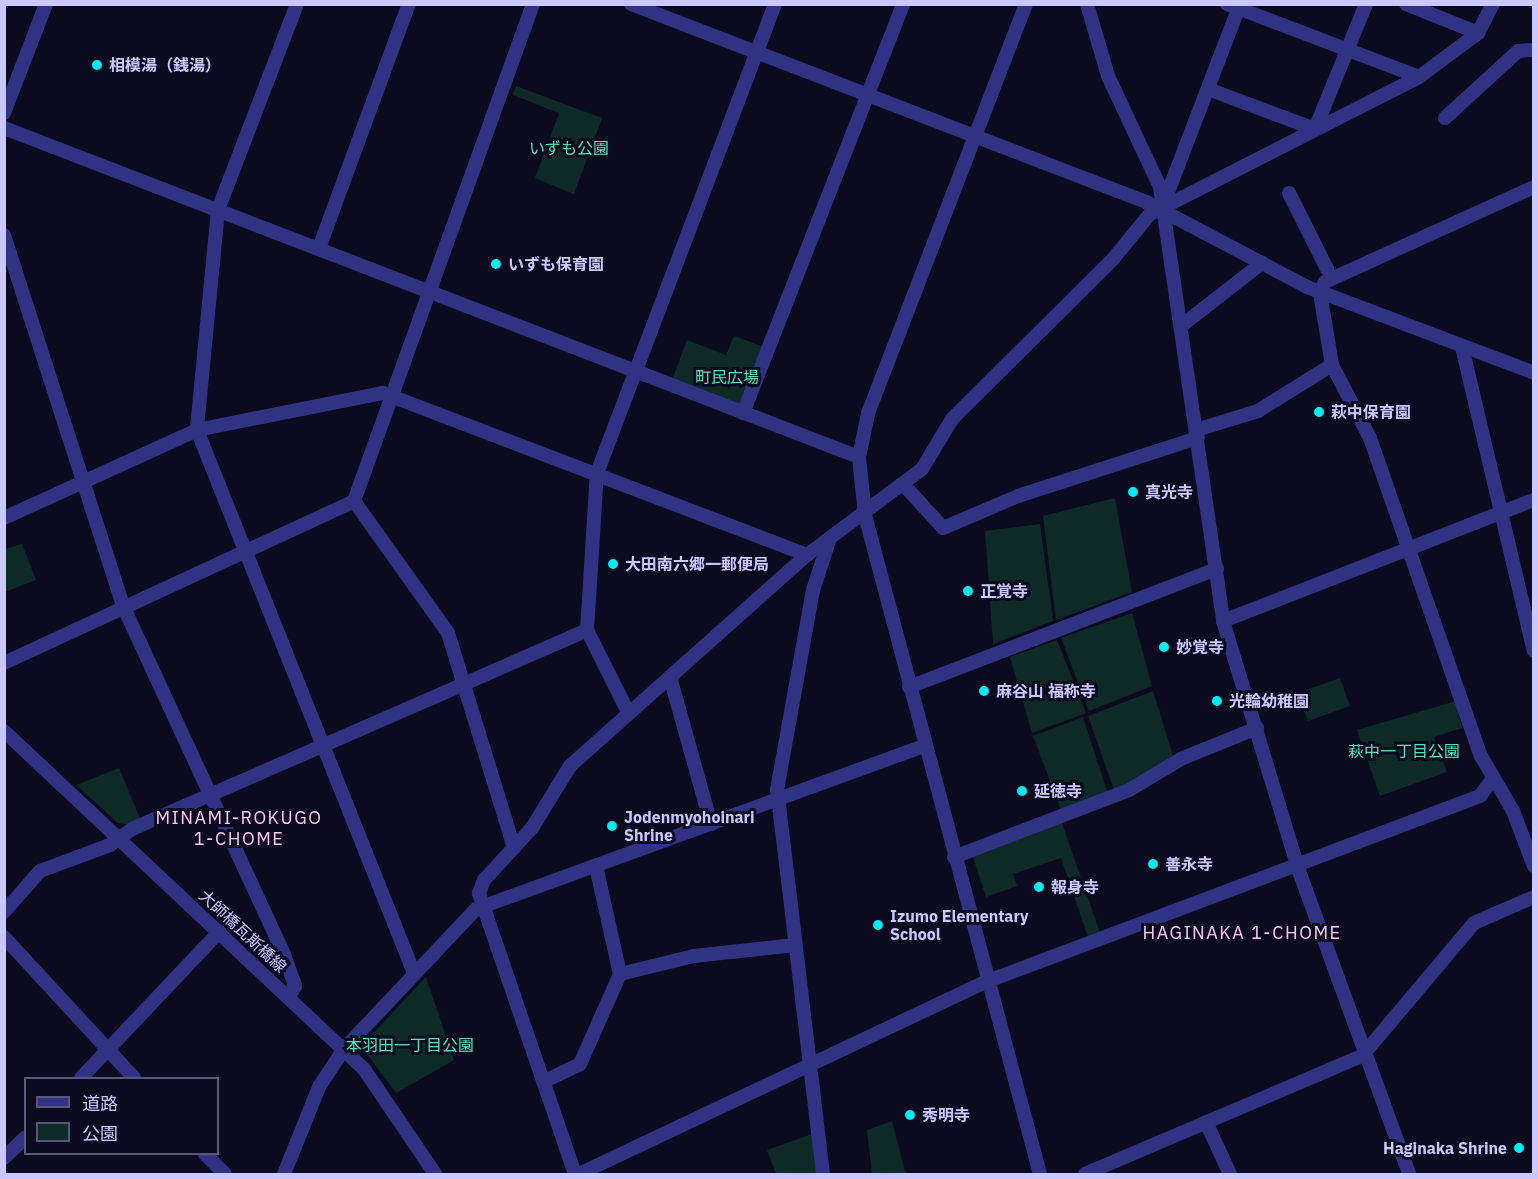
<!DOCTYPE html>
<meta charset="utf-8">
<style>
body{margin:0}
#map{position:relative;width:1538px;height:1179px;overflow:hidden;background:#0c0a1f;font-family:"IBM Plex Sans","Noto Sans JP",sans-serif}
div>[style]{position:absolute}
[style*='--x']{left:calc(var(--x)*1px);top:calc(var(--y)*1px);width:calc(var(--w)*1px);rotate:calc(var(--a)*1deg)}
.green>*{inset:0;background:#0d2a27}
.minor>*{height:14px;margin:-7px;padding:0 7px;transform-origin:7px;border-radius:7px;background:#303383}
.dots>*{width:16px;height:16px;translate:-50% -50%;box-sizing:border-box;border:3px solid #0c0a1f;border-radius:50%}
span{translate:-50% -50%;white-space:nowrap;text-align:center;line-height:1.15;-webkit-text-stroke:6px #0c0a1f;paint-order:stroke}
.poi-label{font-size:16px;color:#cbc8ff;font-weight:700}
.left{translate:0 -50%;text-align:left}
.right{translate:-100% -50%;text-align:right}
.park-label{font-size:16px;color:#49eab7}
.street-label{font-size:16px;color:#cbc8ff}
.neighbourhood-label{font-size:18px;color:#ffcaf0;letter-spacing:1.5px}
.frame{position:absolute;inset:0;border:6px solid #cbc8ff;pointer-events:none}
.legend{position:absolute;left:24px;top:1077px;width:195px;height:78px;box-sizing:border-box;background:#0c0a1f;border:2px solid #585679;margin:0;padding:8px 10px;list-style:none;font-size:18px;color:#cbc8ff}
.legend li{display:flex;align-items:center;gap:12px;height:30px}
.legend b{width:30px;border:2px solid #585679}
</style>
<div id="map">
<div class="green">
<i style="clip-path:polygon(516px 86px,602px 118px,574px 194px,535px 178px,559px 113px,513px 95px)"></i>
<i style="clip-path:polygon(734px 336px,764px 347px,740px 407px,672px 380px,687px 340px,726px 355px)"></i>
<i style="clip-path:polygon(1115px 498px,1132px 592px,1056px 620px,1043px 516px)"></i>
<i style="clip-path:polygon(1040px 524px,1053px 621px,993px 644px,985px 531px)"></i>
<i style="clip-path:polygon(22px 544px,36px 580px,5px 592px,5px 549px)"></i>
<i style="clip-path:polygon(1132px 613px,1152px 686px,1089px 711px,1061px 638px)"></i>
<i style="clip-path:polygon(1057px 640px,1086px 713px,1032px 733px,1010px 657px)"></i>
<i style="clip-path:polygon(1340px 678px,1350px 706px,1308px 721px,1298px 693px)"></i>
<i style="clip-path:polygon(1153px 691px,1174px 759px,1114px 790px,1088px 716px)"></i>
<i style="clip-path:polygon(1456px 701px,1462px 728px,1434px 737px,1447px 772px,1380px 796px,1357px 730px)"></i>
<i style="clip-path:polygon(1083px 717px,1108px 794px,1061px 810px,1033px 736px)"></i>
<i style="clip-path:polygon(119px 768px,141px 821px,131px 825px,118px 823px,76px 785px)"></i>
<i style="clip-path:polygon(1062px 823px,1100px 933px,1088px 937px,1061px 858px,1013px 874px,1017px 886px,986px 897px,973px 857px)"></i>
<i style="clip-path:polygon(426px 977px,454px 1060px,396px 1093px,361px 1046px)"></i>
<i style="clip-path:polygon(892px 1121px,905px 1172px,912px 1174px,872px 1174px,867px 1130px)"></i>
<i style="clip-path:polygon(812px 1134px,819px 1174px,776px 1174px,767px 1150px)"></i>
</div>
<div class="minor">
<i style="--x:297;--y:4;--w:221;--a:111"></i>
<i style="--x:218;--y:210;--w:221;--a:95.5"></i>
<i style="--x:197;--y:430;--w:585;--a:68.22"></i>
<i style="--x:631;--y:4;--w:552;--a:21.03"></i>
<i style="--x:1146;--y:202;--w:182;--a:27.8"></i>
<i style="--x:1307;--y:287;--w:243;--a:20.7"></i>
<i style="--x:1026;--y:4;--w:439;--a:111.1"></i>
<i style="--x:868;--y:414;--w:44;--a:101.8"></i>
<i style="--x:859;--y:457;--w:58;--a:84.1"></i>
<i style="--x:865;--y:515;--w:682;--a:75.13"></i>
<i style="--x:1087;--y:4;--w:75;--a:73.7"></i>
<i style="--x:1108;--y:76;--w:123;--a:64.9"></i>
<i style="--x:1160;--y:187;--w:439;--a:81.7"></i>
<i style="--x:1223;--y:621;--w:261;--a:73.1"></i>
<i style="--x:1299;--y:871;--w:322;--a:70"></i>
<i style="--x:1227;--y:4;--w:205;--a:20.8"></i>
<i style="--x:1406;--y:4;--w:78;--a:21.9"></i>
<i style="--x:1208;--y:89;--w:114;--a:20.5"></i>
<i style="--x:1315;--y:129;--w:135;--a:-67.8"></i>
<i style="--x:4;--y:113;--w:117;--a:-68.9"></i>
<i style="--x:1445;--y:118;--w:99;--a:-42.5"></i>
<i style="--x:1518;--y:51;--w:16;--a:-4"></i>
<i style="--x:4;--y:128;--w:916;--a:21.05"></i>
<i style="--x:1534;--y:187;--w:230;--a:155.6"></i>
<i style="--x:1325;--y:282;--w:12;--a:114"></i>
<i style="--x:1320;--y:293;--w:73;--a:80.5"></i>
<i style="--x:1332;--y:365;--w:82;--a:62.5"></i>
<i style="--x:1370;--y:438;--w:337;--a:70.8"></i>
<i style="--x:1481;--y:756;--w:64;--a:59.8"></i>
<i style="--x:1513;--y:811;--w:59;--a:69.1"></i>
<i style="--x:1289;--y:193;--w:85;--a:63.4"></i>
<i style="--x:1163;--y:205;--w:215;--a:-69"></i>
<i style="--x:4;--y:235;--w:392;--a:72.2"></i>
<i style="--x:124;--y:608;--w:382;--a:65.2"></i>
<i style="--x:284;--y:955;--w:33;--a:70"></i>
<i style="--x:295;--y:986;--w:13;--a:119"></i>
<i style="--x:319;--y:248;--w:260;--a:-69.8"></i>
<i style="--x:1181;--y:326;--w:103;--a:-37.9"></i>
<i style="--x:1462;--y:347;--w:312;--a:76.7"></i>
<i style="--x:743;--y:413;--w:439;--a:-68.6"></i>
<i style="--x:1196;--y:430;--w:65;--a:-17"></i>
<i style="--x:1258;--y:411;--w:87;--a:-31.9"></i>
<i style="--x:903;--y:484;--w:59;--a:47.7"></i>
<i style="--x:943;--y:528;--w:82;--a:-23.1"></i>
<i style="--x:1018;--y:496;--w:189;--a:-17.9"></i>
<i style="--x:354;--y:501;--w:162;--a:54.5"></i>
<i style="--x:448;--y:633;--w:225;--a:72.9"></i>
<i style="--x:4;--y:518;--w:212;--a:-24.5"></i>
<i style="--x:197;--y:430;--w:190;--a:-11.3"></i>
<i style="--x:383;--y:393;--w:454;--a:20.9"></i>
<i style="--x:1223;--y:621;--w:334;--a:-21.3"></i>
<i style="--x:4;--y:663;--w:386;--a:-24.8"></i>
<i style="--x:354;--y:501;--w:528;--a:-70.19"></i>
<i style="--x:670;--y:677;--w:153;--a:74.4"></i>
<i style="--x:909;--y:687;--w:330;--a:-21"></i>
<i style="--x:628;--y:712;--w:92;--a:-116.6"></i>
<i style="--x:587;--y:630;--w:157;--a:-86.4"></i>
<i style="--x:597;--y:473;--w:502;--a:-69.22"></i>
<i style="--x:4;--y:731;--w:494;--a:43.2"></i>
<i style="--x:364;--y:1069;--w:127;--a:55.9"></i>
<i style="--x:954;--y:857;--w:187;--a:-20.9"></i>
<i style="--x:1129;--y:790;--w:63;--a:-30.7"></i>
<i style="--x:1183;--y:758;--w:80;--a:-22.1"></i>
<i style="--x:596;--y:866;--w:111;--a:77.5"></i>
<i style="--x:4;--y:912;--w:55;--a:-48.7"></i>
<i style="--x:40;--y:871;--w:75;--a:-20.4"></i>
<i style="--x:110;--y:845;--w:27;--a:-36"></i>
<i style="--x:132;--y:829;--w:497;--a:-23.6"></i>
<i style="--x:4;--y:937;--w:192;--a:47.3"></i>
<i style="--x:81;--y:1078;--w:202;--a:-46.6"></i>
<i style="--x:543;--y:1082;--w:41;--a:-25.9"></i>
<i style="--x:580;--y:1064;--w:98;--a:-66"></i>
<i style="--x:620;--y:974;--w:76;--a:-13.7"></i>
<i style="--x:694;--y:956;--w:102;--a:-6.2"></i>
<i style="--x:1206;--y:1122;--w:57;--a:65.2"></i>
<i style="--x:205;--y:1154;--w:28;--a:45"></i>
<i style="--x:4;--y:1158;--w:30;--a:-44"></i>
<i style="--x:284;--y:1174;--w:94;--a:-68.1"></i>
<i style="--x:319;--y:1087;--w:45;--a:-56.7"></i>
<i style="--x:344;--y:1049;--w:192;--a:-46.7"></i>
<i style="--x:476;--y:909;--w:478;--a:-20"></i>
<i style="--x:575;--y:1174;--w:297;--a:-108.9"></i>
<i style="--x:479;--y:893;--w:14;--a:-69"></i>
<i style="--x:484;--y:880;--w:71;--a:-47.3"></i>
<i style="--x:532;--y:828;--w:73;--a:-58.5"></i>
<i style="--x:570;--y:766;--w:317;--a:-41.7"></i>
<i style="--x:807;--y:555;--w:144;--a:-36.8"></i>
<i style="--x:922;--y:469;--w:58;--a:-59"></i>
<i style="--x:952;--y:419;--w:227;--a:-44.8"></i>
<i style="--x:1113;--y:259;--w:58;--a:-50.6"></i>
<i style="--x:1150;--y:214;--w:302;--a:-27"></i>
<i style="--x:1419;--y:77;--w:74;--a:-36.7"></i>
<i style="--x:1478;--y:33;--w:33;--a:-63"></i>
<i style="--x:579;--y:1174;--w:452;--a:-25.3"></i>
<i style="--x:988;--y:981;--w:526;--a:-20.61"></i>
<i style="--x:1480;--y:796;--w:21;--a:-53"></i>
<i style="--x:823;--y:1174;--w:387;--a:-96.8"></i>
<i style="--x:777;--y:790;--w:203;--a:-79.8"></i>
<i style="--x:813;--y:590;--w:52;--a:-71.9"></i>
<i style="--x:1085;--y:1174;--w:301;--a:-23.1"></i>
<i style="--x:1362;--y:1056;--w:174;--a:-49.9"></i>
<i style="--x:1474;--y:923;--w:65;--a:-23.4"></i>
</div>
<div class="dots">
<i style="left:97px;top:65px;background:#00ecf3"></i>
<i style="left:496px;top:264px;background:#00ecf3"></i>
<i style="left:1319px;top:412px;background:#00ecf3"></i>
<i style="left:1133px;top:492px;background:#00ecf3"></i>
<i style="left:613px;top:564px;background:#00ecf3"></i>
<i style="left:968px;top:591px;background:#00ecf3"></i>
<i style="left:1164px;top:647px;background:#00ecf3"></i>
<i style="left:984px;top:691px;background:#00ecf3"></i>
<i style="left:1217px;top:701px;background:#00ecf3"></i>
<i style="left:1022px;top:791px;background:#00ecf3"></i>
<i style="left:612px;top:826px;background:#00ecf3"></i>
<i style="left:1153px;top:864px;background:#00ecf3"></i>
<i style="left:1039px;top:887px;background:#00ecf3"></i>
<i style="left:878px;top:925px;background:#00ecf3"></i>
<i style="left:910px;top:1115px;background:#00ecf3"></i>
<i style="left:1519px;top:1148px;background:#00ecf3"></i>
</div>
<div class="poi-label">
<span class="left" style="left:109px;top:65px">相模湯（銭湯）</span>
<span class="left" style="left:508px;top:264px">いずも保育園</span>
<span class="left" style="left:1331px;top:412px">萩中保育園</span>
<span class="left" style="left:1145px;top:492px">真光寺</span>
<span class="left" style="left:625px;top:564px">大田南六郷一郵便局</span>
<span class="left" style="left:980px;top:591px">正覚寺</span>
<span class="left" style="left:1176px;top:647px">妙覚寺</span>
<span class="left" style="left:996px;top:691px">麻谷山 福称寺</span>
<span class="left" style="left:1229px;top:701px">光輪幼稚園</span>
<span class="left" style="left:1034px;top:791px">延徳寺</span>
<span class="left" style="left:624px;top:826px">Jodenmyohoinari<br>Shrine</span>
<span class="left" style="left:1165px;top:864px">善永寺</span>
<span class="left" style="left:1051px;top:887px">報身寺</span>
<span class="left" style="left:890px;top:925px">Izumo Elementary<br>School</span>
<span class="left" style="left:922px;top:1115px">秀明寺</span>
<span class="right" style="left:1507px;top:1148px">Haginaka Shrine</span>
</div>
<div class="park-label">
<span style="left:569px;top:148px">いずも公園</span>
<span style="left:727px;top:377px">町民広場</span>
<span style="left:1404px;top:751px">萩中一丁目公園</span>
<span style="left:410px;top:1045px">本羽田一丁目公園</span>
</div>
<div class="street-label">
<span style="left:243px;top:931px;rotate:43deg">大師橋瓦斯橋線</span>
</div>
<div class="neighbourhood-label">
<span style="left:239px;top:829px">MINAMI-ROKUGO<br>1-CHOME</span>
<span style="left:1242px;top:933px">HAGINAKA 1-CHOME</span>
</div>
<div class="frame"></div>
<ul class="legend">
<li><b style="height:8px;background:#303383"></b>道路</li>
<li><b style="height:16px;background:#0d2a27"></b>公園</li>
</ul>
</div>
